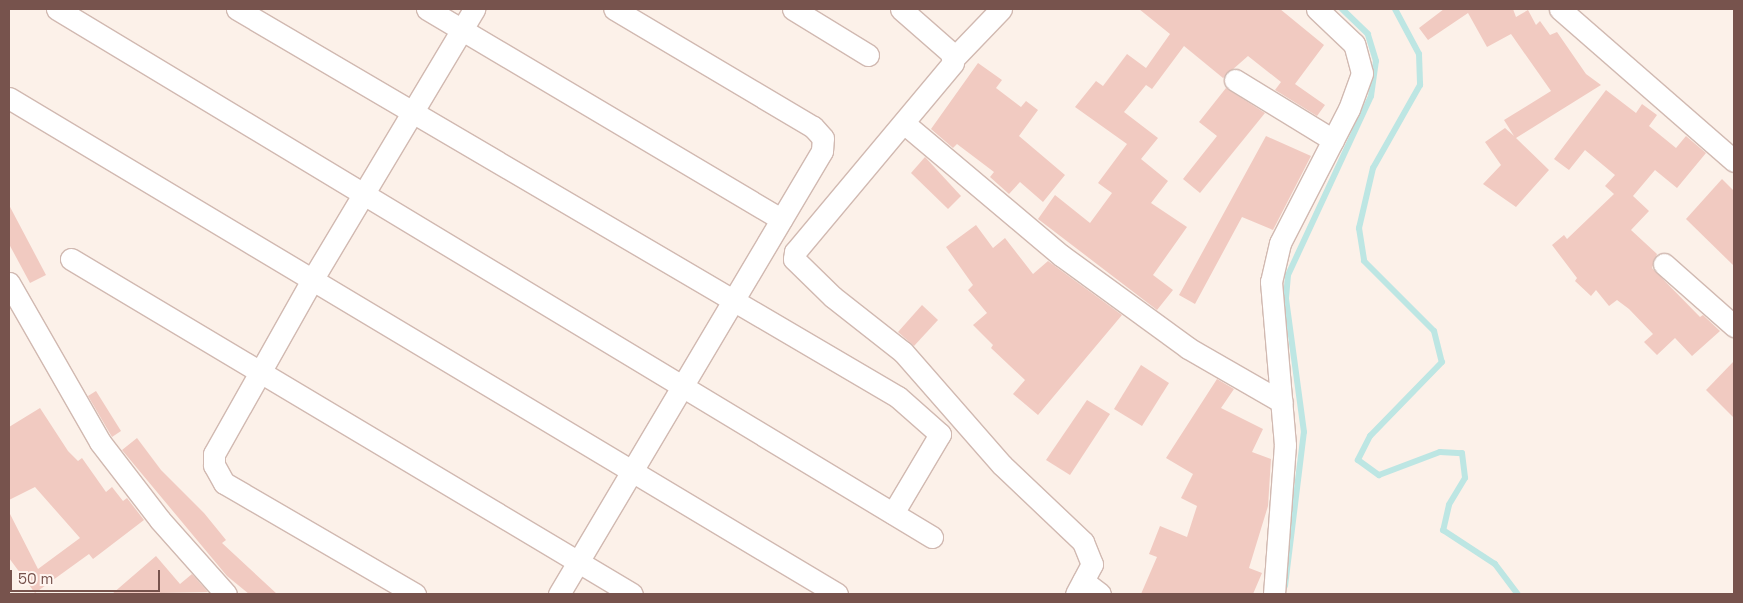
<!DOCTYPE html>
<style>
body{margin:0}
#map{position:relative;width:1743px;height:603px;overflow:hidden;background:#fcf1e9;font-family:"Space Grotesk",sans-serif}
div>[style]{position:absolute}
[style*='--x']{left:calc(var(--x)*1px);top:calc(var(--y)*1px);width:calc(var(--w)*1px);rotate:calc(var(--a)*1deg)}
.stream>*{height:6px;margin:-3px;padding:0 3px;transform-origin:3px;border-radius:3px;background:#bde6e3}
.building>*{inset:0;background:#f1cac1}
.roads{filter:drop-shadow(1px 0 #d1b9b1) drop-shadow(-1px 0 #d1b9b1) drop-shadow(0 1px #d1b9b1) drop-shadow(0 -1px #d1b9b1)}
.minor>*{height:21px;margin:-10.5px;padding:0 10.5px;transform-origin:10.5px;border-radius:10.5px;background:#fff}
span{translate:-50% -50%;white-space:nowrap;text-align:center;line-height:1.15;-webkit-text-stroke:5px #fff5f0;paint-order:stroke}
.frame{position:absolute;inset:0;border:10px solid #77534d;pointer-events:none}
.scale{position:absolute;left:10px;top:570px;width:150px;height:22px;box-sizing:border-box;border:2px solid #77534d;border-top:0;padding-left:6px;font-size:15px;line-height:18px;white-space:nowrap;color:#77534d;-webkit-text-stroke:4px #fff5f0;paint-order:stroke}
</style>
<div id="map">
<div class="stream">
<i style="--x:1395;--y:9;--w:51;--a:61.9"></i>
<i style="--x:1419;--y:54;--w:31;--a:88"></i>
<i style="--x:1420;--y:85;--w:95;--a:119.5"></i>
<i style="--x:1373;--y:168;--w:62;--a:103.1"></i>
<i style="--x:1359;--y:228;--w:33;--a:81"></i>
<i style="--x:1364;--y:261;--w:99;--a:45"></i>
<i style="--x:1434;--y:331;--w:32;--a:76"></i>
<i style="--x:1442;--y:362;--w:103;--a:134.2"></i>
<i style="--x:1370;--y:436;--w:27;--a:117"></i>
<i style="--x:1358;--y:460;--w:26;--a:36"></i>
<i style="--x:1379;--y:475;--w:65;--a:-20.7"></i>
<i style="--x:1440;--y:452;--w:22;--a:3"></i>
<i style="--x:1462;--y:453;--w:25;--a:83"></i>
<i style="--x:1465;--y:478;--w:31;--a:121"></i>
<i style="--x:1449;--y:505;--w:26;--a:103"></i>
<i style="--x:1443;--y:530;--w:62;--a:33.2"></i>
<i style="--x:1495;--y:564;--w:38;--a:53"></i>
<i style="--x:1285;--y:586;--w:155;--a:-83"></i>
<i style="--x:1304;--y:432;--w:135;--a:-97.7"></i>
<i style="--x:1286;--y:298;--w:23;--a:-85"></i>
<i style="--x:1288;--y:275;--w:197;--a:-65.1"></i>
<i style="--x:1371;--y:96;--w:35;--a:-82"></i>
<i style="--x:1376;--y:61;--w:28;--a:-107"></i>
<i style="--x:1368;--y:34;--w:36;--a:-136"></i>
</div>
<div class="building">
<i style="clip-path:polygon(1139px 9px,1280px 9px,1324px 45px,1295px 84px,1325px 105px,1317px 116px,1275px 90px,1281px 82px,1248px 56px,1223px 78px,1184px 46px,1152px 89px,1146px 85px,1124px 112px,1158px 138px,1141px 159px,1168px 181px,1151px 203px,1187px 227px,1153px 275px,1173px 290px,1157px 310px,1038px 219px,1055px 195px,1090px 223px,1112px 193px,1098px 183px,1127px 144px,1075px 107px,1096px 81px,1103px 86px,1127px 54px,1146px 68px,1170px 34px)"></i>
<i style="clip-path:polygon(1444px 9px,1513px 9px,1516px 17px,1528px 10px,1536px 25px,1540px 21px,1550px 35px,1557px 32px,1586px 74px,1601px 85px,1516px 138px,1549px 170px,1516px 207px,1483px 184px,1501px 165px,1485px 142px,1505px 128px,1514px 136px,1504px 120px,1551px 91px,1511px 34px,1487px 47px,1468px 13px,1428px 40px,1419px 28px)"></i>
<i style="clip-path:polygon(978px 63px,1002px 80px,996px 88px,1021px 107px,1026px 101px,1038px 110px,1019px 136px,1065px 175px,1043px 202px,1020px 182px,1009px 194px,990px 177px,994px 172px,957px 144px,953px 148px,931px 129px)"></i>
<i style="clip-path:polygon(1226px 88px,1265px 113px,1200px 193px,1183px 179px,1217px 136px,1199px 122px)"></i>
<i style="clip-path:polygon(1606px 90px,1636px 113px,1642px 104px,1657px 115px,1649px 126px,1676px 148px,1686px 136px,1706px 153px,1677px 188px,1655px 170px,1633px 196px,1649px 211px,1631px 230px,1657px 254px,1652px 268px,1700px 317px,1703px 315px,1720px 331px,1692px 356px,1675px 338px,1657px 355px,1644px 342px,1653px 334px,1629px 309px,1617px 300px,1609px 306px,1596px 290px,1591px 296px,1575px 281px,1577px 278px,1552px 245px,1564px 235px,1567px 239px,1614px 194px,1605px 186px,1615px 175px,1585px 150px,1569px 170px,1554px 159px)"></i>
<i style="clip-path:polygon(1266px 136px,1311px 156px,1273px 230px,1242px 217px,1195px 304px,1179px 295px)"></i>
<i style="clip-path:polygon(925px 157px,961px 196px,948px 209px,911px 173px)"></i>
<i style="clip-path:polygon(1722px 179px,1734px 191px,1734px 266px,1686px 219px)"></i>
<i style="clip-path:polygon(9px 205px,46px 275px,30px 283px,9px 244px)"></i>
<i style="clip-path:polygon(976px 225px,993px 248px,1005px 238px,1033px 274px,1048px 261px,1122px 315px,1038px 415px,1013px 394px,1025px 380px,991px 348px,993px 345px,973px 325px,987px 313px,968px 290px,973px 285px,946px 247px)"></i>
<i style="clip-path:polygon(922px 305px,938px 320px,914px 346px,898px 332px)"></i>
<i style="clip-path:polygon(1734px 361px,1734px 418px,1706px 390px)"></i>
<i style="clip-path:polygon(1141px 365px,1169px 383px,1142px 426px,1114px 409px)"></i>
<i style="clip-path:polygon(1217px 379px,1234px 389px,1221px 408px,1263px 429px,1252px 452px,1271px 459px,1268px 506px,1249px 568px,1262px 573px,1253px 594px,1141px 594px,1157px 557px,1149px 554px,1160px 526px,1187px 537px,1197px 506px,1181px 498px,1193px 474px,1166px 458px)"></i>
<i style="clip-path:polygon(96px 391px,121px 431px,112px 437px,88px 396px)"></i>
<i style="clip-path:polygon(1087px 400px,1110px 414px,1070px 475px,1046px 460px)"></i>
<i style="clip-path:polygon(40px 408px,68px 451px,78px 461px,82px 458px,106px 492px,112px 487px,123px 501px,127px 498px,144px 520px,93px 559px,89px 554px,35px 593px,9px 558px,9px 512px,38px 569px,80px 538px,35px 487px,9px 500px,9px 427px)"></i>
<i style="clip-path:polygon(137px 438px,161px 470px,204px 513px,226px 540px,222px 543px,277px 594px,249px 594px,227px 576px,122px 450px)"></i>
<i style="clip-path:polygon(156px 556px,180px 584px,192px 574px,208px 592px,112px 594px)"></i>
</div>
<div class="roads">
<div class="minor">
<i style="--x:57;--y:9;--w:1022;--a:31.11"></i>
<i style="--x:237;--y:9;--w:766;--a:30.41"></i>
<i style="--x:898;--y:397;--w:56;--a:41.4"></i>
<i style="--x:940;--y:434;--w:92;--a:120.7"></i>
<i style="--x:427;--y:9;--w:412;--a:30.7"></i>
<i style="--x:793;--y:9;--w:88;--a:31.5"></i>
<i style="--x:901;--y:9;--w:67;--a:41.3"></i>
<i style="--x:951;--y:53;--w:10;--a:79"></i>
<i style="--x:953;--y:63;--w:246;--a:129.9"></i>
<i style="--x:795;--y:252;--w:7;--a:98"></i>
<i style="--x:794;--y:259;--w:54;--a:44.3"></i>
<i style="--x:833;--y:297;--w:89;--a:38.2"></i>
<i style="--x:903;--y:352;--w:150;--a:48.8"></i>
<i style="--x:1002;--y:465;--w:112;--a:43.5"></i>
<i style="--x:1083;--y:542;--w:24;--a:68"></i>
<i style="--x:1092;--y:564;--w:34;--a:118"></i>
<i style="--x:1560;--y:9;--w:231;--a:41.1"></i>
<i style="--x:954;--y:58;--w:68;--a:-46.2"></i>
<i style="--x:1235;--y:80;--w:115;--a:31.5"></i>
<i style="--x:9;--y:98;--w:965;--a:30.92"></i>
<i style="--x:905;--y:124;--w:205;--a:40.1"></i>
<i style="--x:1062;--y:256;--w:156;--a:36.1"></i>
<i style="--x:1188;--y:348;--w:108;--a:29.9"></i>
<i style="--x:71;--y:259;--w:653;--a:30.84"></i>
<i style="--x:1664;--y:264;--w:94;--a:41.5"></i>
<i style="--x:9;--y:283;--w:183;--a:60.2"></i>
<i style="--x:100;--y:442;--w:98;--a:52.4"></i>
<i style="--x:160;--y:520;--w:99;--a:48.3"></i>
<i style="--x:1083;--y:581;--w:21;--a:37"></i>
<i style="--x:415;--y:594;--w:221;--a:-149.8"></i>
<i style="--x:224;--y:483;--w:21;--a:-119"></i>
<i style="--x:214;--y:465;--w:11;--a:-90"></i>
<i style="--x:214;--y:454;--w:200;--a:-60.6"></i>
<i style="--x:312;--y:280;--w:316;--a:-59.1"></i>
<i style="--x:559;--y:594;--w:515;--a:-59.3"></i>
<i style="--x:822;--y:151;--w:13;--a:-86"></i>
<i style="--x:823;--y:138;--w:15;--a:-132"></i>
<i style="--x:813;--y:127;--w:231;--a:-149.3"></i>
<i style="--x:1274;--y:594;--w:149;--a:-85.8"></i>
<i style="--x:1285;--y:445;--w:164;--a:-94.9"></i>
<i style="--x:1271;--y:282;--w:40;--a:-77"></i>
<i style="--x:1280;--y:243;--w:151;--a:-62.8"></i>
<i style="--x:1349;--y:109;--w:38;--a:-70"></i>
<i style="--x:1362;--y:73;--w:30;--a:-105"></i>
<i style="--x:1354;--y:44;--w:51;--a:-136.6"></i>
</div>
</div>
<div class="frame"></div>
<div class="scale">50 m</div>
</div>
